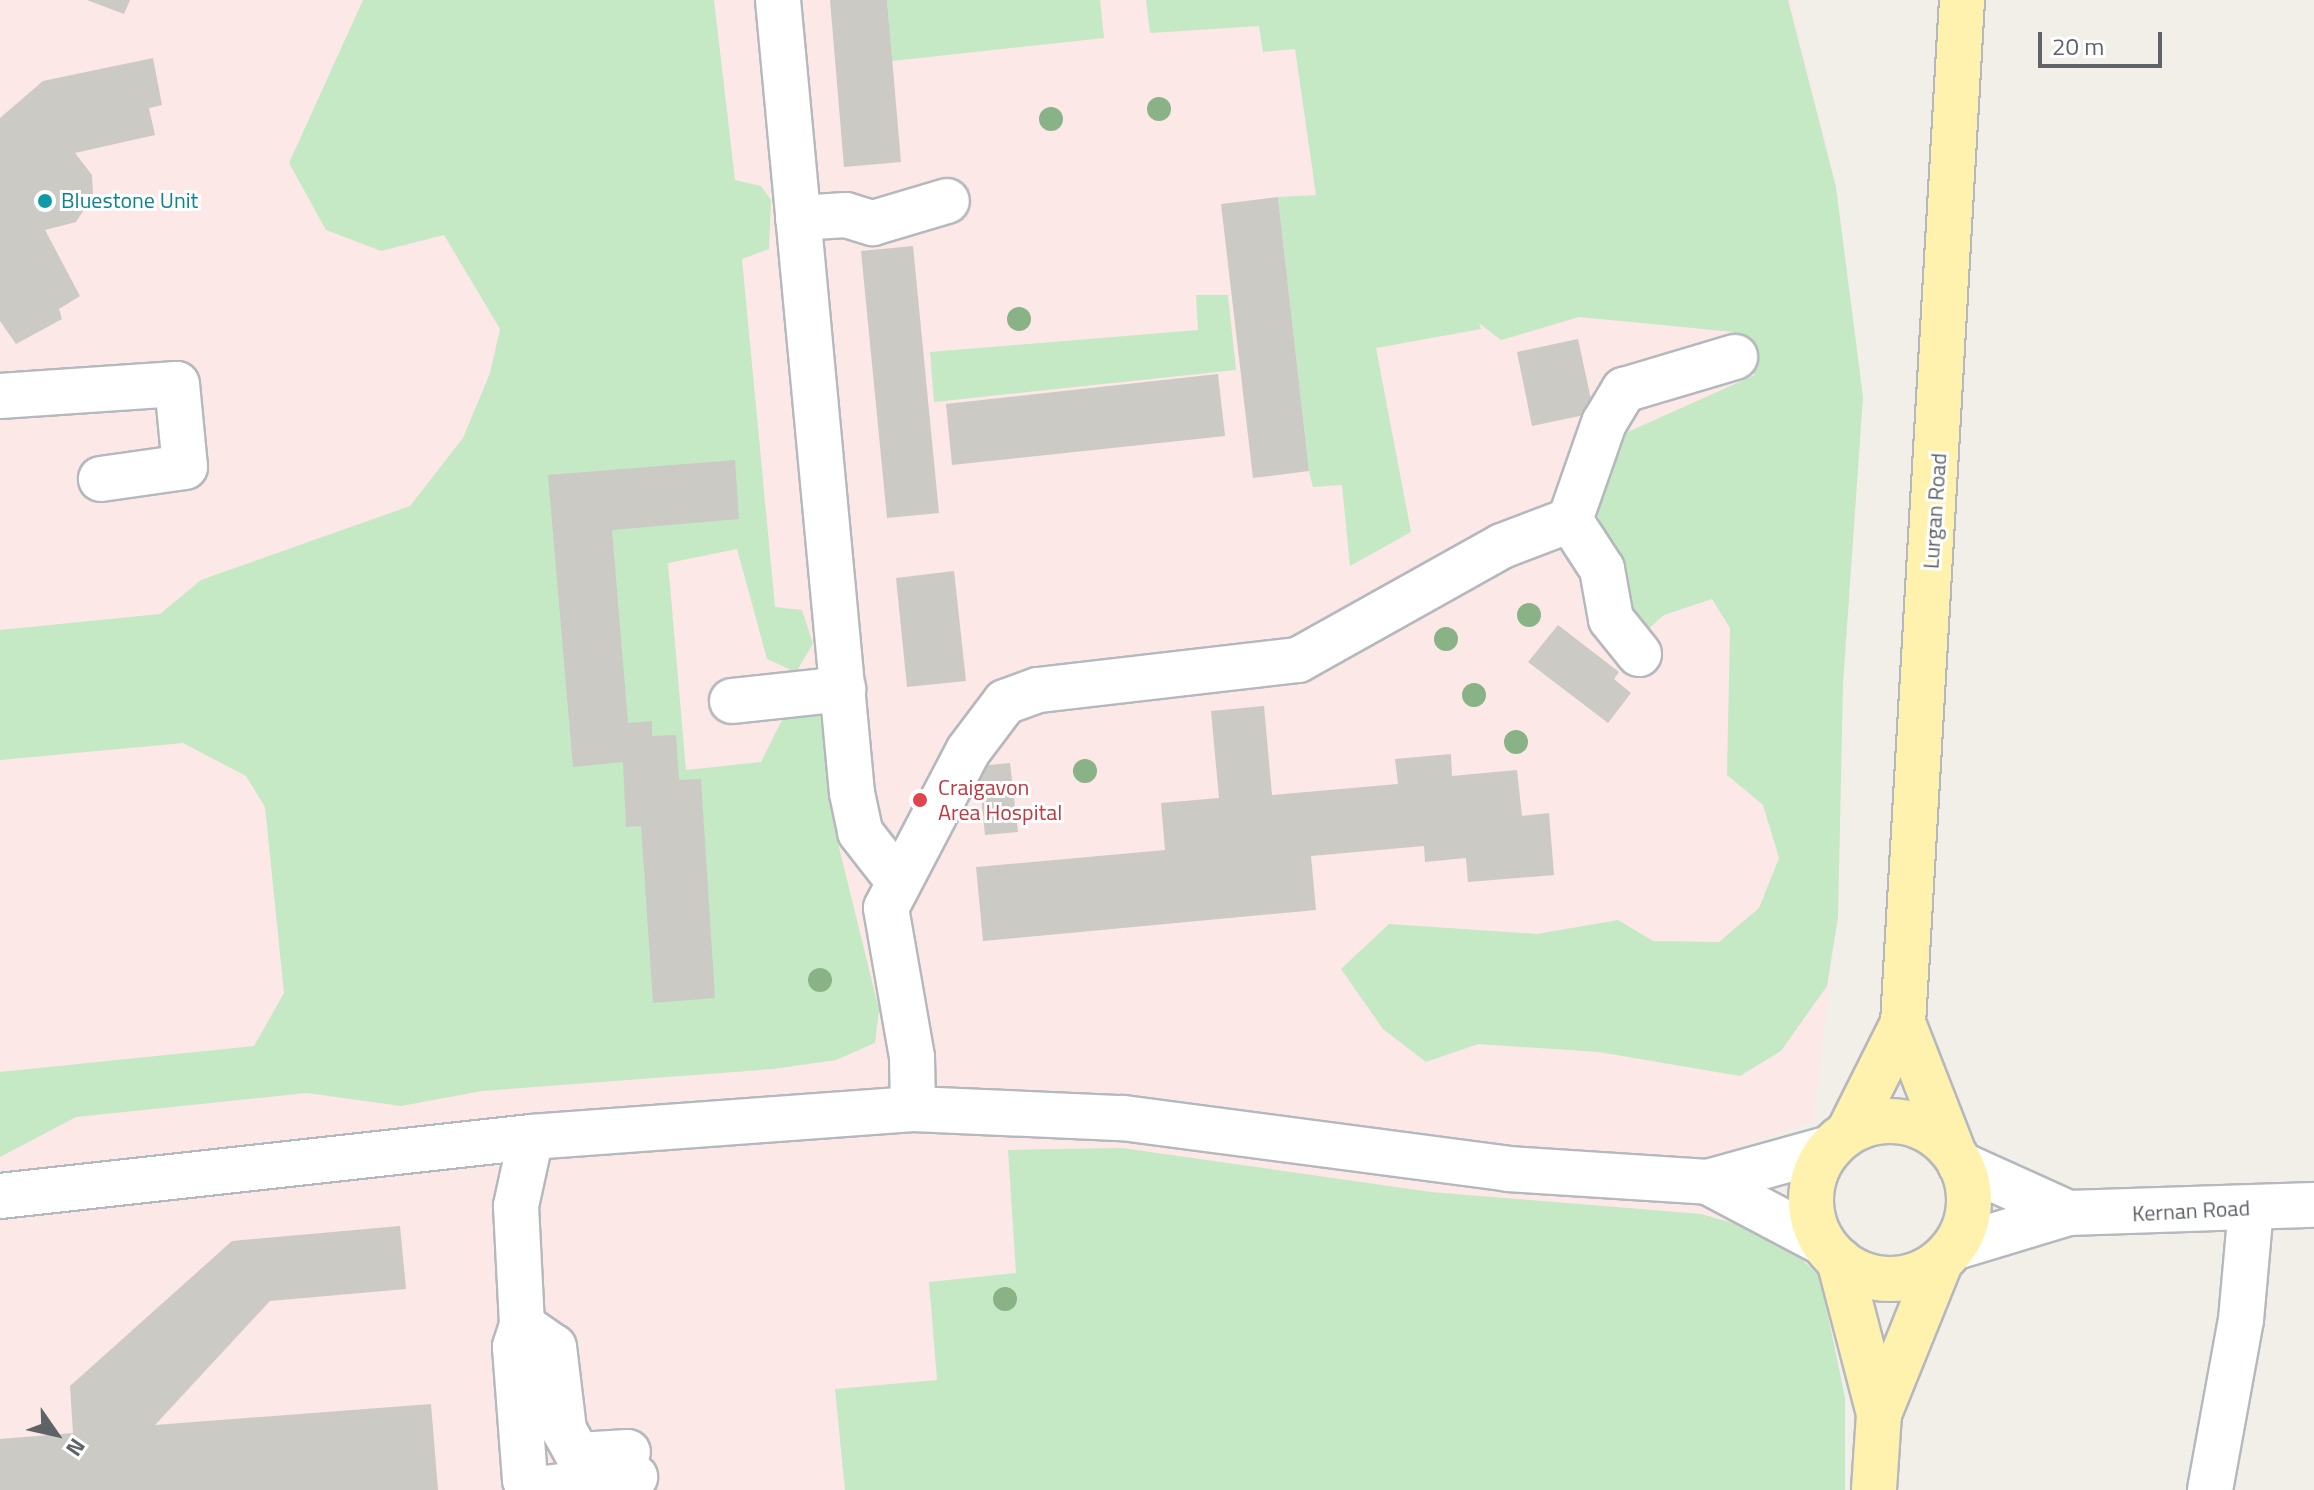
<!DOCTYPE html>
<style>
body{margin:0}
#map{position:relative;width:2314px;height:1490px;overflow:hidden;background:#f1efe8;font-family:"Titillium Web",sans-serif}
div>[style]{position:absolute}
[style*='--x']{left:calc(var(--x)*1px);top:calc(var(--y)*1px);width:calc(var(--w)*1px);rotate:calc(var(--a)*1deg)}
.medical>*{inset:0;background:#fce8e6}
.green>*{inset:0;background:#c5e8c5}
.building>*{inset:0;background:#cccac5}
.roads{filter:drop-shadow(2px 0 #b5b8bc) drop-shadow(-2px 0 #b5b8bc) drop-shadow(0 2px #b5b8bc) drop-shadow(0 -2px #b5b8bc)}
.minor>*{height:44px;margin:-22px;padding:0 22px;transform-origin:22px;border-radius:22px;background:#fff}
.major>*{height:44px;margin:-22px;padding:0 22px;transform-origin:22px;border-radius:22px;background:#fff2af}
.major>.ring{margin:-22px;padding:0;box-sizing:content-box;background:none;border:44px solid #fff2af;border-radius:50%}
.trees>*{width:24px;height:24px;margin:-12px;border-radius:50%;background:#89b387}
.dots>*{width:22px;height:22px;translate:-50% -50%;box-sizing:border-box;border:4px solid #fff;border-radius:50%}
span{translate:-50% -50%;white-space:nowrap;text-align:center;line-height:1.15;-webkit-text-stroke:6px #fff;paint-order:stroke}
.culture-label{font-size:22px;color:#0d838f}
.left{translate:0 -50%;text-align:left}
.street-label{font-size:22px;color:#5f6368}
.health-label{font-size:22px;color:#be3a42}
.north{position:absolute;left:16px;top:1394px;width:80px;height:80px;-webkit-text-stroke:6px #fff;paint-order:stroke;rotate:124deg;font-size:22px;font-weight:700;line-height:32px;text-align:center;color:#5f6368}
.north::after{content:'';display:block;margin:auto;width:28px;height:36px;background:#5f6368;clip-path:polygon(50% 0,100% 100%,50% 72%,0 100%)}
.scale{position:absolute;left:2038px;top:32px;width:124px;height:36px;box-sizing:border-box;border:4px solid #5f6368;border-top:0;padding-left:10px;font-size:24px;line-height:28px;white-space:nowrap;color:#5f6368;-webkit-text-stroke:6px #fff;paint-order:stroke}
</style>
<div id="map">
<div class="medical">
<i style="clip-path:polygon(0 0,1791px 0,1836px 187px,1863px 397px,1843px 684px,1838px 917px,1813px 1122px,1745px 1144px,1747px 1227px,1820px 1277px,1845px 1398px,1845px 1490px,0 1490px)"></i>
</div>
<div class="green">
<i style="clip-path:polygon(363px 0,714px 0,735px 180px,761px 186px,771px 200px,769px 249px,742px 259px,775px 607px,802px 610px,813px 644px,796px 672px,767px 659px,737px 549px,668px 563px,686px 770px,761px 762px,787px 710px,820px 715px,837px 839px,879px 1010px,875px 1043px,836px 1060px,773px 1069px,482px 1091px,401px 1106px,307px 1093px,76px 1117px,0 1157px,0 1072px,254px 1046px,284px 993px,265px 807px,246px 776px,183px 743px,0 760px,0 630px,160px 614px,201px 580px,410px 506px,463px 438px,490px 373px,500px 329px,444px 235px,381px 251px,326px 230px,289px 163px)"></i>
<i style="clip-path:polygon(887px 0,1100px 0,1104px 38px,892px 61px)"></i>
<i style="clip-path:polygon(1146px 0,1788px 0,1836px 187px,1863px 397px,1843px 684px,1838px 917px,1827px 986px,1781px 1051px,1740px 1076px,1599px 1052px,1478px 1044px,1426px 1062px,1383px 1029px,1341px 969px,1389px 924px,1537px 934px,1618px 920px,1653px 941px,1719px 942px,1759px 908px,1779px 858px,1763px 805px,1727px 775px,1730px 628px,1712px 599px,1664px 615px,1647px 630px,1622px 607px,1620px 569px,1598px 516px,1601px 473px,1621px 435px,1755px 375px,1734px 332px,1579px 317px,1501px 340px,1479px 323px,1481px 329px,1376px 348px,1411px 532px,1350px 566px,1342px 485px,1313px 487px,1309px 471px,1278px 197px,1316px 195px,1295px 49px,1263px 52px,1259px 26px,1150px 33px)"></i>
<i style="clip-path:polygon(1196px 295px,1228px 295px,1236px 370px,934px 402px,930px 352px,1198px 330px)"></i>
<i style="clip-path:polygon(1122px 1148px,1431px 1192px,1701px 1214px,1778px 1236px,1820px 1277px,1845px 1398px,1845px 1490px,845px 1490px,835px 1389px,937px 1380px,929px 1282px,1016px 1273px,1008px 1150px)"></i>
</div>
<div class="building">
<i style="clip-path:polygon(87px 0,130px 0,124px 14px)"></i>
<i style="clip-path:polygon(830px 0,887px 0,901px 162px,844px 167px)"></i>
<i style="clip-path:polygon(153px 58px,162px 105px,149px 108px,155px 135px,75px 153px,92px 175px,93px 196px,76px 222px,45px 230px,80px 296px,59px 309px,62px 319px,16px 344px,0 321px,0 118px,43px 81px)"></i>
<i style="clip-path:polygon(1278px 197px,1309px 471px,1253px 478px,1221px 204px)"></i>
<i style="clip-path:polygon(913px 246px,939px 513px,887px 518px,861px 251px)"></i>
<i style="clip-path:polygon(1578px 339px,1594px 413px,1532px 426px,1517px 352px)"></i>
<i style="clip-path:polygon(1218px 374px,1225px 436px,952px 465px,946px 404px)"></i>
<i style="clip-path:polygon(735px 460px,739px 519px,612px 530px,628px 723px,652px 721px,652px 736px,676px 735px,679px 780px,701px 779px,715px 998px,653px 1003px,641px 826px,626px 827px,623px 762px,573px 767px,548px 475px)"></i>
<i style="clip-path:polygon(954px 571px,966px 681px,907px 687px,896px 578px)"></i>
<i style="clip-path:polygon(1558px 625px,1619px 672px,1614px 679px,1631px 693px,1608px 723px,1528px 662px)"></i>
<i style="clip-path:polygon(1264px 706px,1272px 795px,1398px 784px,1395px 759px,1451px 754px,1452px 776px,1517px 770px,1522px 816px,1549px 813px,1554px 875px,1468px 882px,1466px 858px,1425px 862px,1424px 846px,1311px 856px,1316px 910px,983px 941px,976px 867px,1165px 850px,1161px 803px,1219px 798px,1211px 711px)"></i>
<i style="clip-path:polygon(1010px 763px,1018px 832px,985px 835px,978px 766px)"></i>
<i style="clip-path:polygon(400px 1226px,406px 1289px,270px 1301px,155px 1425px,431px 1404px,438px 1490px,0 1490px,0 1439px,73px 1433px,70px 1386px,232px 1241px)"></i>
</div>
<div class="roads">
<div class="minor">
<i style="--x:778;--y:0;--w:796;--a:84.67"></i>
<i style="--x:852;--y:793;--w:40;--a:78"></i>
<i style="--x:860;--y:832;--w:57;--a:52.1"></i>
<i style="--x:798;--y:218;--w:48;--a:-3.6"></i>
<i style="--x:846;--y:215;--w:28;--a:17"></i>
<i style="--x:873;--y:223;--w:77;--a:-16.6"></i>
<i style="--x:0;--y:396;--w:177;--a:-3.9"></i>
<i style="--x:177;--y:384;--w:83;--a:84.5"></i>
<i style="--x:185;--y:467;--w:85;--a:171.9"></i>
<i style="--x:1639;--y:654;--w:45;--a:-128.7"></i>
<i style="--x:1611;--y:619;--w:51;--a:-100.2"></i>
<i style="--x:1602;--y:569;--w:59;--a:-123.1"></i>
<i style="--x:1570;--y:520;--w:103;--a:-70.7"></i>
<i style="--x:1604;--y:423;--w:39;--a:-59"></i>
<i style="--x:1624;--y:390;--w:116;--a:-16.6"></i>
<i style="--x:732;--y:701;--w:112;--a:-6.2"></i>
<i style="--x:913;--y:1109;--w:52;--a:-91.1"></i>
<i style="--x:912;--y:1057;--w:151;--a:-99.9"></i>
<i style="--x:886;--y:908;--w:177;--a:-62.4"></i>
<i style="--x:968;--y:751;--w:61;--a:-52.9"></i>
<i style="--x:1005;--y:702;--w:35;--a:-20"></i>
<i style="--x:1038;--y:690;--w:262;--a:-6.6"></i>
<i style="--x:1298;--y:660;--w:234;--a:-29.2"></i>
<i style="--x:1502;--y:546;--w:73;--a:-20.9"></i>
<i style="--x:531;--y:1137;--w:71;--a:102.3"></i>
<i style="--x:516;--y:1206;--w:119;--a:87.1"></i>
<i style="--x:522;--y:1325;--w:23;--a:108"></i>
<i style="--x:515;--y:1347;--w:133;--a:85.7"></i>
<i style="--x:525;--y:1480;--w:15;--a:42"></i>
<i style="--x:1960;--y:1164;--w:119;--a:24.4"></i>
<i style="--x:1708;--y:1182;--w:130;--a:27.9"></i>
<i style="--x:0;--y:1196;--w:534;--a:-6.34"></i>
<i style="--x:531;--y:1137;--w:383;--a:-4.2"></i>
<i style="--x:913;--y:1109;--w:210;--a:2.5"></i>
<i style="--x:1123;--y:1118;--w:388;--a:7.5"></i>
<i style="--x:1508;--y:1169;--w:200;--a:3.7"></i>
<i style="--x:1708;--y:1182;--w:127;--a:-15.6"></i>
<i style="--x:1953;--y:1248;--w:120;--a:-16.9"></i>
<i style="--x:2068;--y:1213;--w:246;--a:-1.9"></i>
<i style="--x:522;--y:1325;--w:39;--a:35"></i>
<i style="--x:554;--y:1347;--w:84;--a:83.1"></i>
<i style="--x:564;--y:1430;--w:29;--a:61"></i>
<i style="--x:578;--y:1455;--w:50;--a:-3.4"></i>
<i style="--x:536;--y:1489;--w:100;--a:-6.9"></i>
<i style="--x:2210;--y:1490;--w:173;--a:-79.7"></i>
<i style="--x:2241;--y:1320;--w:112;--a:-84.9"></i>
</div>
<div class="major">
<i style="--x:1903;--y:1023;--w:135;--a:68.7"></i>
<i class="ring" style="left:1811px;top:1121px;width:114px;height:114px"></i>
<i style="--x:1849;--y:1131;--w:121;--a:-63.4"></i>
<i style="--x:1903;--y:1023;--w:1025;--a:-86.7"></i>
<i style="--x:1839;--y:1260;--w:159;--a:75.4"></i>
<i style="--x:1879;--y:1414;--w:76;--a:93.8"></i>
<i style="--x:1879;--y:1414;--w:163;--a:-68"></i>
</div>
</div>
<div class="trees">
<i style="left:1159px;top:109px"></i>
<i style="left:1051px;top:119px"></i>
<i style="left:1019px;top:319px"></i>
<i style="left:1529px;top:615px"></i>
<i style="left:1446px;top:639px"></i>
<i style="left:1474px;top:695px"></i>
<i style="left:1516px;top:742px"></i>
<i style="left:1085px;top:771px"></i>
<i style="left:820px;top:980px"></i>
<i style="left:1005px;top:1299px"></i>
</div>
<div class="dots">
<i style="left:45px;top:201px;background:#0f9aa8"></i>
<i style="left:920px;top:800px;background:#e0444e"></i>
</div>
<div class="culture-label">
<span class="left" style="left:61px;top:201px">Bluestone Unit</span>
</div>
<div class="street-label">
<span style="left:1935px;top:511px;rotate:-86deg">Lurgan Road</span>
<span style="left:2191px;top:1211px;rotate:-3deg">Kernan Road</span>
</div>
<div class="health-label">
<span class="left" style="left:938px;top:800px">Craigavon<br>Area Hospital</span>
</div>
<div class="north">N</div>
<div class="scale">20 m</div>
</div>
